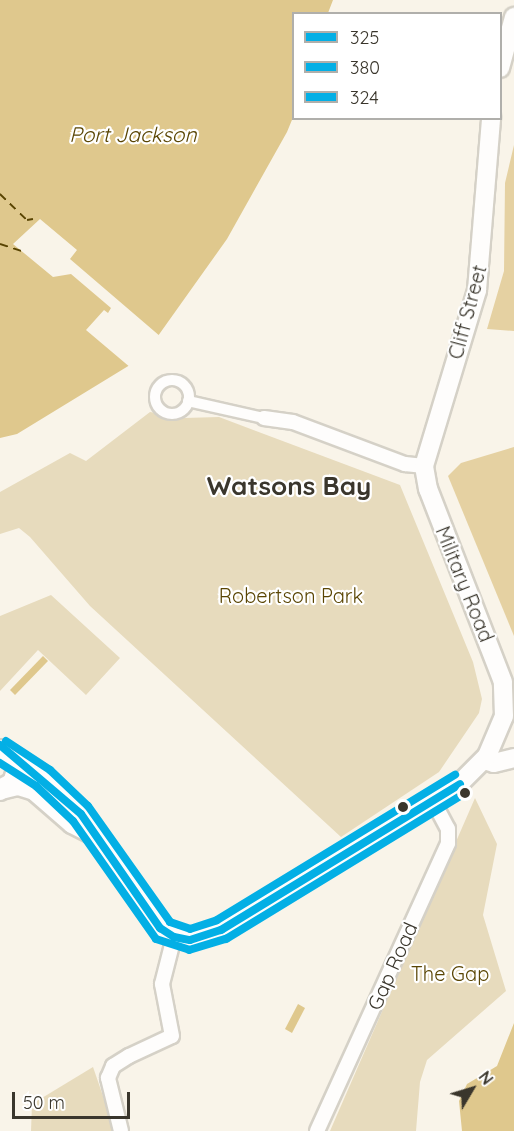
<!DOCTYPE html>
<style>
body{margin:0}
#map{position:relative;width:514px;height:1131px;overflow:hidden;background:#f9f4e9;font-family:Quicksand,sans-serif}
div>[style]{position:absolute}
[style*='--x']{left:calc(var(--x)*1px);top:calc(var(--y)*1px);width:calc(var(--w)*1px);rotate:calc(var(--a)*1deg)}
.green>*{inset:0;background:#e7dbbd}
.forest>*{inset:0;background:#e5d1a2}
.water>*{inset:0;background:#dfc88d}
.pier>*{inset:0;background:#f9f4e9}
.ferry>*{height:1.5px;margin-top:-0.75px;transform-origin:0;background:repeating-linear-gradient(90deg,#594402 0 8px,transparent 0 14px)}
.roads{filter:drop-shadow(2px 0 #d5d1c7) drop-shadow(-2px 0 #d5d1c7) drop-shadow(0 2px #d5d1c7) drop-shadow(0 -2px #d5d1c7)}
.pedestrian>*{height:10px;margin:-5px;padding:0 5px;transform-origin:5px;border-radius:5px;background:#fefdfc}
.pedestrian>.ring{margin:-5px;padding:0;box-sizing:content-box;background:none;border:10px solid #fefdfc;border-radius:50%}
.minor>*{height:14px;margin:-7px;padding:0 7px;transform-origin:7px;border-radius:7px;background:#fefdfc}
.tertiary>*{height:18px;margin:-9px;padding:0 9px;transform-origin:9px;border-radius:9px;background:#fefdfc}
.secondary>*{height:20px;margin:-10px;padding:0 10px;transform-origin:10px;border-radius:10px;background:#fefdfc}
.bus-1>*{height:8px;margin:-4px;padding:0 4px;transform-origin:4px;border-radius:4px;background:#03afe5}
.bus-2>*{height:8px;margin:-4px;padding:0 4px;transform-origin:4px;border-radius:4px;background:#03afe5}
.bus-3>*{height:8px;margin:-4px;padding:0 4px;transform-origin:4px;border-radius:4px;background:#03afe5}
.dots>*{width:16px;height:16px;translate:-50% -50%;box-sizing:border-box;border:3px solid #fff;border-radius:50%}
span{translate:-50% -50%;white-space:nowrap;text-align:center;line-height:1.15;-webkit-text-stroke:4.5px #fff;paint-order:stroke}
.street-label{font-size:20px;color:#3a362c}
.park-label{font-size:20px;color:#5a4503}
.water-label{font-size:21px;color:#594402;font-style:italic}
.district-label{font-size:26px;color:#3a362c;font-weight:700}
.legend{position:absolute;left:292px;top:12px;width:210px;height:108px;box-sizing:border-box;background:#fff;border:2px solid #b0afab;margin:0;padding:8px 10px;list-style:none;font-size:18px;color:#3a362c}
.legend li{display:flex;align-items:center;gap:12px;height:30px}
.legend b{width:30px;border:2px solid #b0afab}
.north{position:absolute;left:442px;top:1059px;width:60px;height:60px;-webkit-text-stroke:4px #fff;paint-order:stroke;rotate:52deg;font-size:16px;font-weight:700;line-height:24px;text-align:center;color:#3a362c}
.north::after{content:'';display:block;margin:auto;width:21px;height:27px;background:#3a362c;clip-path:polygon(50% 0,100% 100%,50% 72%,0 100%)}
.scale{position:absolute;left:12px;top:1092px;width:118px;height:27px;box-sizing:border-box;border:3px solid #3a362c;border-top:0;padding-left:8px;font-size:18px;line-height:21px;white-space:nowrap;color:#3a362c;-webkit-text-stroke:4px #fff;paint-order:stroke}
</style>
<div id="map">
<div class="green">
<i style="clip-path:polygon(150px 412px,184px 418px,219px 417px,400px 485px,473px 662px,482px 699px,479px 713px,439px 772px,341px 837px,90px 606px,30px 537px,19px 528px,0 534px,0 492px,70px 453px,86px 461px)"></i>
<i style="clip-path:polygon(51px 595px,120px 658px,86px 695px,38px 650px,0 691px,0 616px)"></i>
<i style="clip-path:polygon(475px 798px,497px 844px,483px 915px,506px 991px,427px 1060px,420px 1082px,416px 1131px,330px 1131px)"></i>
<i style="clip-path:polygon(93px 1067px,115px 1131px,31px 1131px,32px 1104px)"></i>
</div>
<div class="forest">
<i style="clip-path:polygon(514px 145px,514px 331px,487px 329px,504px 271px,505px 183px)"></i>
<i style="clip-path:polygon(514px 447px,514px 636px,448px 476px,461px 463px)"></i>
</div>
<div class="water">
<i style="clip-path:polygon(0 0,333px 0,328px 13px,294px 14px,294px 115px,287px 132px,227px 239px,143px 357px,17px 434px,0 438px)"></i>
<i style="clip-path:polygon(43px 656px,48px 661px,15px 695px,10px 690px)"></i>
<i style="clip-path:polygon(298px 1004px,305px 1008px,292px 1033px,285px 1029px)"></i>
<i style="clip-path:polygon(514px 1023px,514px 1131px,462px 1131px,459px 1101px,467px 1084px,497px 1066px)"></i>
</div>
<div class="pier">
<i style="clip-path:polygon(40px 219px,77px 250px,70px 259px,161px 337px,145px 359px,131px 368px,86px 330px,104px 310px,108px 313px,111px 308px,71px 274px,53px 277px,13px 244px)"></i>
</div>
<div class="ferry">
<i style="--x:0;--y:194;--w:37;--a:44"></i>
<i style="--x:27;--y:220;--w:6;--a:-9"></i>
<i style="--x:0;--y:244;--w:23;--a:18"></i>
</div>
<div class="roads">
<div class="pedestrian">
<i class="ring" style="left:155px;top:380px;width:24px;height:24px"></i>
<i style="--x:188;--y:401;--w:78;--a:12.6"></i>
</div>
<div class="minor">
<i style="--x:264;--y:418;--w:29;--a:8"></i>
<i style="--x:293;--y:422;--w:120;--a:20.6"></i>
<i style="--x:405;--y:464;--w:19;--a:6"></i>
<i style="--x:121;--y:1131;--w:55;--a:-103.8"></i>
<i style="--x:108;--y:1078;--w:13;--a:-67"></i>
<i style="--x:113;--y:1066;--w:19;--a:-32"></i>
<i style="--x:129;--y:1056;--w:47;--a:-24.9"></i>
<i style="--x:172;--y:1036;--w:53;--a:-100.9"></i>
<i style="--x:162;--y:984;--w:49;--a:-75.7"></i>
<i style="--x:317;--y:1131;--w:316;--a:-65.5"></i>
<i style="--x:448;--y:843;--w:14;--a:-90"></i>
<i style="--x:448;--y:829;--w:32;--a:-118"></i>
</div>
<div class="tertiary">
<i style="--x:500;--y:68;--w:53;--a:-74.6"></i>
<i style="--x:484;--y:760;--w:10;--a:17"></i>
<i style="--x:494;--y:763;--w:21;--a:-14"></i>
<i style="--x:15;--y:761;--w:33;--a:31"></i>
<i style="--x:43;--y:778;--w:52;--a:43.5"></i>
<i style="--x:81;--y:814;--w:139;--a:55.3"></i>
<i style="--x:160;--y:928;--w:17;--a:33"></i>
<i style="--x:174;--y:937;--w:16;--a:11"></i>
<i style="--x:190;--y:940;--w:33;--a:-18"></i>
<i style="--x:221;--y:930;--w:271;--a:-31.1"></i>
<i style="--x:453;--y:790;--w:48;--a:-45"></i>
<i style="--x:487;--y:756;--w:43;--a:-67"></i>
<i style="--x:504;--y:716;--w:34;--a:-92"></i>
<i style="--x:503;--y:682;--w:207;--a:-111.2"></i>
<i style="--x:428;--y:489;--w:23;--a:-100"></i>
<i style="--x:424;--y:466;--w:184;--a:-73.2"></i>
<i style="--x:477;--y:290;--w:173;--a:-85.3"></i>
<i style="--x:5;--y:789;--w:13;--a:-13"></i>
<i style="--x:18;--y:786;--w:17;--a:17"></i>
<i style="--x:34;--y:791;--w:50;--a:41"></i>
<i style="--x:72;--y:824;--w:22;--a:27"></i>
</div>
<div class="secondary">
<i style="--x:0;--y:750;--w:19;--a:36"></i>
<i style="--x:15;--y:761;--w:9;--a:77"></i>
<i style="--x:17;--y:770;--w:14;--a:107"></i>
<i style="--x:13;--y:783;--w:15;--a:152"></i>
</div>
</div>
<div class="bus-1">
<i style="--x:0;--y:745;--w:106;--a:40.4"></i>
<i style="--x:81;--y:814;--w:139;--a:55.3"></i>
<i style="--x:160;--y:928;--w:17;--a:33"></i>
<i style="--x:174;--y:937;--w:16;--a:11"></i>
<i style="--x:190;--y:940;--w:33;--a:-18"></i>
<i style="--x:221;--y:930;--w:280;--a:-31.4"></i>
</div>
<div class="bus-2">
<i style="--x:0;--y:763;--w:43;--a:32.6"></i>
<i style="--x:36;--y:786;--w:51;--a:43.4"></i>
<i style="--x:73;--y:821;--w:144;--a:54.9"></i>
<i style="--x:156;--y:939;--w:35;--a:18"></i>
<i style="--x:189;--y:950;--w:39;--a:-17"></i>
<i style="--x:226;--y:939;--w:280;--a:-31.4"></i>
</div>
<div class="bus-3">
<i style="--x:6;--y:741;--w:53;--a:33.4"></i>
<i style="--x:50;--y:770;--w:52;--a:43.5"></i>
<i style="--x:88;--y:806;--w:142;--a:54.7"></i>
<i style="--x:170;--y:922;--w:21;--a:19"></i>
<i style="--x:190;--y:929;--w:28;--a:-18"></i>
<i style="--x:217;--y:920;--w:279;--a:-31.4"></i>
</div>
<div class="dots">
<i style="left:465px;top:793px;background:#3a362c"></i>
<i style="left:403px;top:807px;background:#3a362c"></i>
</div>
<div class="street-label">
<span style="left:467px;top:312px;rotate:-75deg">Cliff Street</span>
<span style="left:465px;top:584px;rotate:68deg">Military Road</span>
<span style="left:392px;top:966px;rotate:-66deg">Gap Road</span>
</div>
<div class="park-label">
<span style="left:291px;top:595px">Robertson Park</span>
<span style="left:450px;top:973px">The Gap</span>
</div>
<div class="water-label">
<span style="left:133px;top:134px">Port Jackson</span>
</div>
<div class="district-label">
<span style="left:289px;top:486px">Watsons Bay</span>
</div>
<ul class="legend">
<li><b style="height:8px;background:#03afe5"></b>325</li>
<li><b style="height:8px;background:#03afe5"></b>380</li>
<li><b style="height:8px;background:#03afe5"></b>324</li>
</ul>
<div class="north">N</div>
<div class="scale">50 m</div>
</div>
